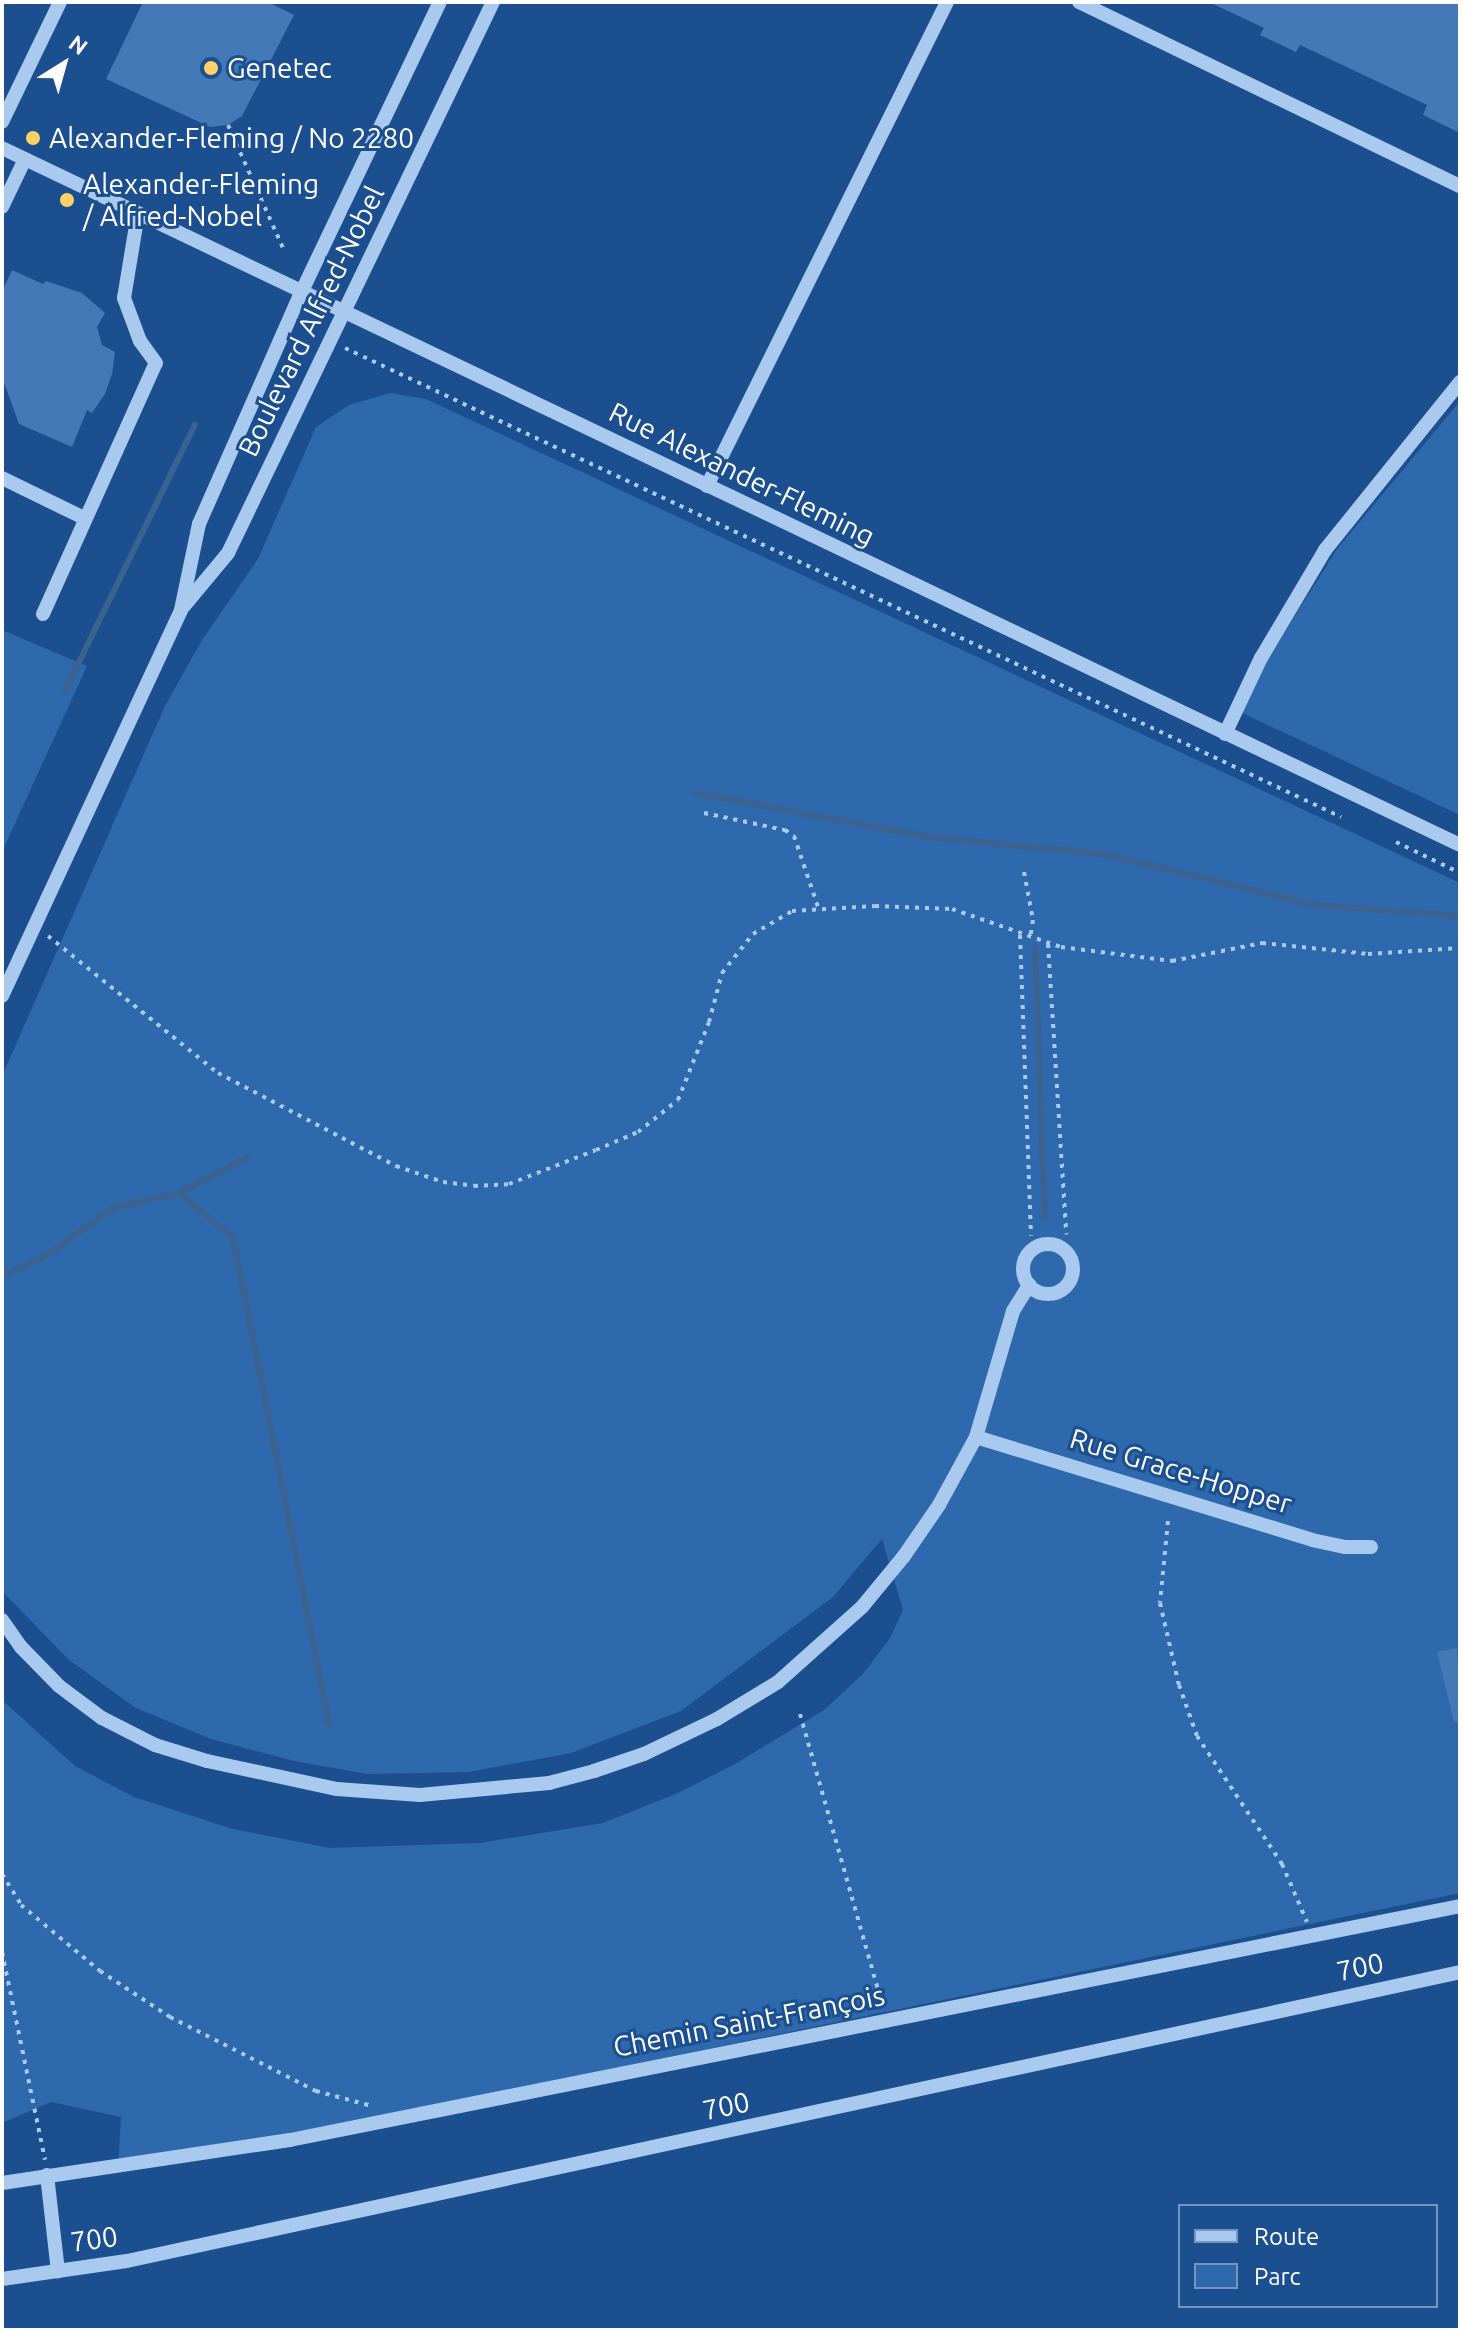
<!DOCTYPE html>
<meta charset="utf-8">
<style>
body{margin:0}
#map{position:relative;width:1462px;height:2332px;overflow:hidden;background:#1b4f8f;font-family:Ubuntu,sans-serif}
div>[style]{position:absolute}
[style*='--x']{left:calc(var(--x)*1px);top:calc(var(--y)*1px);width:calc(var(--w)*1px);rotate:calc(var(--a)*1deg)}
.green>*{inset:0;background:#2e69ad}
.stream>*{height:6px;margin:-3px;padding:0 3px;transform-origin:3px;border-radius:3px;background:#3c6290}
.building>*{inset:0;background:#4478b7}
.path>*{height:4px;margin-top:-2px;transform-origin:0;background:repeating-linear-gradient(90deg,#a9c9ee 0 4px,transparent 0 10px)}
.minor>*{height:14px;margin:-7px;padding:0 7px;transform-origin:7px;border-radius:7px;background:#a9c9ee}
.minor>.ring{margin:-7px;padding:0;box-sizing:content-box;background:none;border:14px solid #a9c9ee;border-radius:50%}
.dots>*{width:22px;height:22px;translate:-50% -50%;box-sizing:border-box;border:4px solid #1b4f8f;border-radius:50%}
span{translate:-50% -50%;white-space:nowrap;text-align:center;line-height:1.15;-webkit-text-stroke:6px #1b4f8f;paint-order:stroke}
.poi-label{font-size:28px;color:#fff}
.left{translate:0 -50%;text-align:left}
.street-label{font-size:28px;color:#fff}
.frame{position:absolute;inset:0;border:4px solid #fff;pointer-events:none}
.legend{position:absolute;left:1178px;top:2204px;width:260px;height:104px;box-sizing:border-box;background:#1b4f8f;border:2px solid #7695bc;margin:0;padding:10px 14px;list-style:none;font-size:24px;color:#fff}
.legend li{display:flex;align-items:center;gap:16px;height:40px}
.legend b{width:40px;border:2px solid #7695bc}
.north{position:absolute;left:24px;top:24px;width:80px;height:80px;-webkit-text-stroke:6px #1b4f8f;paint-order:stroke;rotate:37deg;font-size:22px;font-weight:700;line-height:32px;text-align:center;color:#fff}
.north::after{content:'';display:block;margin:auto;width:28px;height:36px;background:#fff;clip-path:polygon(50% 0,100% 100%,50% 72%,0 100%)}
</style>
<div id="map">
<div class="green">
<i style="clip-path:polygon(390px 393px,426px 399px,1460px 883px,1460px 1893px,118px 2171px,121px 2117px,51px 2102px,2px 2123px,2px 1700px,75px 1766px,134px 1797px,233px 1829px,330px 1848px,480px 1843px,603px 1823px,678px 1793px,735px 1764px,824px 1710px,863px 1674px,890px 1638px,903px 1610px,882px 1539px,833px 1597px,681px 1711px,571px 1753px,469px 1772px,367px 1774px,294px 1761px,211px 1739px,136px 1708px,69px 1660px,2px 1591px,2px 1076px,165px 706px,202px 640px,258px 559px,316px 427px,349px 405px)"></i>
<i style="clip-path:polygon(1460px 401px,1460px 815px,1236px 710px,1337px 549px)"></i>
<i style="clip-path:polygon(2px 630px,87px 666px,2px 852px)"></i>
</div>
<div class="stream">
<i style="--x:65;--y:691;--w:296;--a:-64"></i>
<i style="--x:696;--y:793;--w:237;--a:10.7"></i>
<i style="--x:929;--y:837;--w:175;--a:5.6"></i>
<i style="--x:1103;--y:854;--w:219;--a:13.5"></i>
<i style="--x:1316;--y:905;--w:144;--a:4.4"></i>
<i style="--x:1035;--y:948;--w:269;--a:87.9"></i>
<i style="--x:180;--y:1193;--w:70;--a:40.3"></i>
<i style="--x:233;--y:1238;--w:495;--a:78.8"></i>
<i style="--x:2;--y:1275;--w:44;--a:-22.5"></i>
<i style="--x:43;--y:1258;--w:86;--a:-35.5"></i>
<i style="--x:113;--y:1208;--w:69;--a:-12.6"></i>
<i style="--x:180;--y:1193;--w:76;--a:-28.2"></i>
</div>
<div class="building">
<i style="clip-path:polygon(143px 2px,268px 2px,294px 15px,242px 116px,228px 125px,210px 127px,106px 79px)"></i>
<i style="clip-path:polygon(1209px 2px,1460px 2px,1460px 133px,1423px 115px,1427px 105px,1300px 45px,1296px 52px,1260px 35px,1264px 28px)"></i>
<i style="clip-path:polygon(12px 270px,43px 284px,46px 281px,82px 293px,105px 313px,97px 327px,102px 345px,115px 352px,112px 374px,105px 394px,92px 413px,87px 410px,72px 447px,19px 424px,2px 377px,2px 292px)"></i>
<i style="clip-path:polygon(1457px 1648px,1460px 1721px,1454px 1722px,1437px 1652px)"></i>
</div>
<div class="path">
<i style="--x:228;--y:125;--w:135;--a:65.9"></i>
<i style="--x:345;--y:348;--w:1101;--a:25.21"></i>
<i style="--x:704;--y:813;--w:83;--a:11.9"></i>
<i style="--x:785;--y:830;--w:11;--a:34"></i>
<i style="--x:794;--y:836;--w:78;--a:71.3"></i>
<i style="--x:1396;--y:842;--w:71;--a:25.8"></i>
<i style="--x:1024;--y:872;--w:49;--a:79.4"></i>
<i style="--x:1033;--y:920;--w:18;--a:99"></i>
<i style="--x:1020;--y:935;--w:301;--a:87.9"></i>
<i style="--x:48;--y:936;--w:218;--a:38.9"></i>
<i style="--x:218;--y:1073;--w:201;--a:27.6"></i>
<i style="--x:396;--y:1166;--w:50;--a:18.8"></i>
<i style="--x:443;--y:1182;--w:31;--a:7"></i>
<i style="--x:474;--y:1186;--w:35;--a:-3"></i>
<i style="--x:509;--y:1184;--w:93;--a:-21.3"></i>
<i style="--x:596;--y:1150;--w:46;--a:-23.2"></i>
<i style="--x:638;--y:1132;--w:51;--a:-38.7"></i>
<i style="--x:678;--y:1100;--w:84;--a:-68.3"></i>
<i style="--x:709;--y:1022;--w:51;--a:-75.1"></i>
<i style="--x:722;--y:973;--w:50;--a:-51.5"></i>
<i style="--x:753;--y:934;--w:45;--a:-30.5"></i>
<i style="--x:792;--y:911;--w:83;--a:-3.4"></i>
<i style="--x:875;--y:906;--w:77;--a:2.2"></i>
<i style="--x:952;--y:909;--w:115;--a:19.2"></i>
<i style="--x:1061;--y:947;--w:112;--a:7.2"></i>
<i style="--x:1172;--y:961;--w:92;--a:-11.3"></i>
<i style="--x:1262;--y:943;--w:107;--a:5.9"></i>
<i style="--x:1368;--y:954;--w:92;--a:-3.7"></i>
<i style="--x:1048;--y:944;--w:291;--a:86.4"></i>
<i style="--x:1168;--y:1521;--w:82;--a:95.6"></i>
<i style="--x:1160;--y:1603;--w:84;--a:77"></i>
<i style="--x:1179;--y:1685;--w:54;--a:70.6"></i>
<i style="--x:1197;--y:1736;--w:154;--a:56.4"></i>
<i style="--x:1282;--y:1864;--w:63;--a:66.7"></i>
<i style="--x:800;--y:1714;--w:305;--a:74.2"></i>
<i style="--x:2;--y:1874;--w:36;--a:58"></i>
<i style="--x:21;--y:1905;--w:103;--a:39.9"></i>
<i style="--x:100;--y:1971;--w:84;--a:33.3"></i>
<i style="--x:170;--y:2017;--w:164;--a:26.9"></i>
<i style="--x:316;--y:2091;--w:58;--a:15"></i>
<i style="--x:2;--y:1952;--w:212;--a:78.3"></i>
</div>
<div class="minor">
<i style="--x:1079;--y:2;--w:423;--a:25.8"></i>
<i style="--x:2;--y:122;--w:133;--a:-64.2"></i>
<i style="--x:2;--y:148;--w:1616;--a:25.55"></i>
<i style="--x:2;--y:207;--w:53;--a:-64.4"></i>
<i style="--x:2;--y:478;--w:93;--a:26"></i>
<i style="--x:707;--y:486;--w:540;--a:-63.62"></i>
<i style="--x:184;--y:606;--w:69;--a:-50.3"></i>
<i style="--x:228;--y:553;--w:611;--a:-64.32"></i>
<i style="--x:43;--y:614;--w:275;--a:-65.8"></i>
<i style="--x:156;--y:363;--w:27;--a:-126"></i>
<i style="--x:140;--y:341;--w:46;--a:-110.4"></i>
<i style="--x:124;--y:298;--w:86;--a:-80.6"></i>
<i style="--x:1225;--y:734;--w:84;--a:-64.7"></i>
<i style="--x:1261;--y:658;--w:126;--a:-59.3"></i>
<i style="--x:1325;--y:550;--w:216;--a:-51.2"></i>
<i style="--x:2;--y:996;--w:425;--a:-65.1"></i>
<i style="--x:181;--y:610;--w:88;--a:-78.2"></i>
<i style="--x:199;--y:524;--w:255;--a:-66.2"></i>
<i style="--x:302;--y:291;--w:320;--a:-64.5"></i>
<i class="ring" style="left:1023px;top:1244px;width:36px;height:36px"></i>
<i style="--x:976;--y:1437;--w:351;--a:17"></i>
<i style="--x:1312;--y:1540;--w:34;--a:12"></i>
<i style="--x:1345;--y:1547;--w:26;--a:0"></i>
<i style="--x:2;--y:1620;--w:33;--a:55"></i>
<i style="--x:21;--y:1647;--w:54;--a:45.7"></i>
<i style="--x:59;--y:1686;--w:54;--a:36.7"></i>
<i style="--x:102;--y:1718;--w:59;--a:27"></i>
<i style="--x:155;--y:1745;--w:54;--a:17.1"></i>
<i style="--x:207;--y:1761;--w:133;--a:12.2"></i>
<i style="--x:337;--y:1789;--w:83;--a:4.1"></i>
<i style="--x:420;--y:1795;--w:130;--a:-5.3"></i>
<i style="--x:549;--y:1783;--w:47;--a:-14.9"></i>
<i style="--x:594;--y:1771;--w:53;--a:-18.8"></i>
<i style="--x:644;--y:1754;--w:81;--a:-25.6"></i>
<i style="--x:717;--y:1719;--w:71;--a:-31.2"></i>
<i style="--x:778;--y:1682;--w:113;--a:-41.8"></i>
<i style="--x:862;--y:1607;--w:66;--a:-50.5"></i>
<i style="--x:904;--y:1556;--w:62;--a:-55.5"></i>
<i style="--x:939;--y:1505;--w:77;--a:-61.4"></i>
<i style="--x:976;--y:1437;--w:131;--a:-73.6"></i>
<i style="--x:1013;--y:1311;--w:31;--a:-58"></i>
<i style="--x:47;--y:2175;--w:97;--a:83.5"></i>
<i style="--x:2;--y:2183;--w:291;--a:-8.5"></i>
<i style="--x:290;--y:2140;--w:1193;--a:-11.31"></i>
<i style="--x:2;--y:2279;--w:126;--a:-8.2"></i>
<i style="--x:127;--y:2261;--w:1364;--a:-12.23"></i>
</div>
<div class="dots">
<i style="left:211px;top:68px;background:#ffd166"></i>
<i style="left:33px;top:138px;background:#ffd166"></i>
<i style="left:67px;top:200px;background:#ffd166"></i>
</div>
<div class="poi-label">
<span class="left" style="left:227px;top:68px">Genetec</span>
<span class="left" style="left:49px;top:138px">Alexander-Fleming / No 2280</span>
<span class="left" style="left:83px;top:200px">Alexander-Fleming<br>/ Alfred-Nobel</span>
</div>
<div class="street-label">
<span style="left:311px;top:321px;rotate:-64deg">Boulevard Alfred-Nobel</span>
<span style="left:742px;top:474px;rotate:26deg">Rue Alexander-Fleming</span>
<span style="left:1181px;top:1471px;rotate:17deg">Rue Grace-Hopper</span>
<span style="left:1360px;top:1967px;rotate:-12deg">700</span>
<span style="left:749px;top:2021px;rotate:-11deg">Chemin Saint-François</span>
<span style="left:726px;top:2106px;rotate:-12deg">700</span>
<span style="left:94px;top:2239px;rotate:-8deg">700</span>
</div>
<div class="frame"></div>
<ul class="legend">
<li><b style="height:10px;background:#a9c9ee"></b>Route</li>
<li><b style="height:22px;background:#2e69ad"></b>Parc</li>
</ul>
<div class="north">N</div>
</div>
